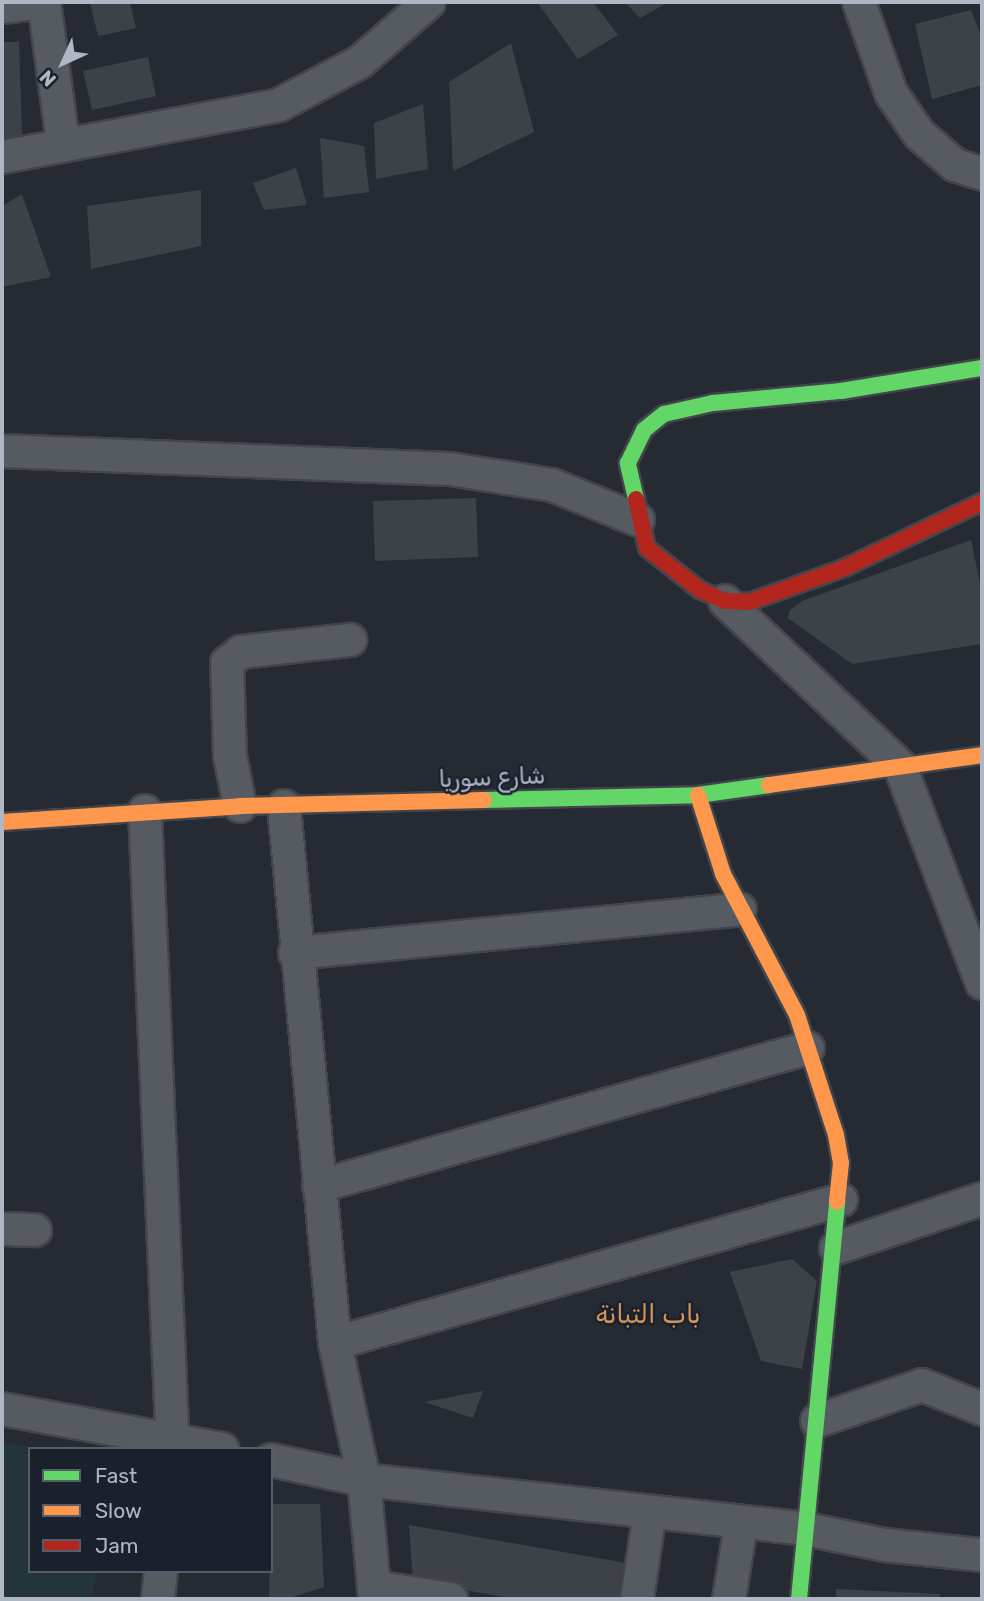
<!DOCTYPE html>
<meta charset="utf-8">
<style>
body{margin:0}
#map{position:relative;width:984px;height:1601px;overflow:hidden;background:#262b33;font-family:Rubik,"Noto Sans Arabic",sans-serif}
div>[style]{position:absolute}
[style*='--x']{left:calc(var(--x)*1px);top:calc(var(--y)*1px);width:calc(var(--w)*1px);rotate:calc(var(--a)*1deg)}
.green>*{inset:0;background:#233538}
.building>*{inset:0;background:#3d4249}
.roads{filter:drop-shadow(2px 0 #42464c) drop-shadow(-2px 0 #42464c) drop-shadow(0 2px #42464c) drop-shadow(0 -2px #42464c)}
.street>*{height:32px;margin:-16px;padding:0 16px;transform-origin:16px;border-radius:16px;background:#565a61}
.fast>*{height:16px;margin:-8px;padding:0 8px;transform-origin:8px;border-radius:8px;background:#63d668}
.slow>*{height:16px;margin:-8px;padding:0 8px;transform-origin:8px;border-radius:8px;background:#ff974d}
.jam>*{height:16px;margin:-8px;padding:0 8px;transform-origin:8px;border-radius:8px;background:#b3261e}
span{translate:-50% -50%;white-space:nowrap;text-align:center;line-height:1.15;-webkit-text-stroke:5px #1a212d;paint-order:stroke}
.street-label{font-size:24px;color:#afb7c5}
.neighbourhood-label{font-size:26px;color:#d3935b}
.frame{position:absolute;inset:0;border:4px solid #afb7c5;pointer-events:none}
.legend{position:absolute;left:28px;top:1447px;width:245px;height:126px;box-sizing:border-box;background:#1a212d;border:2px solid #565d6a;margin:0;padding:9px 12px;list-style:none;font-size:21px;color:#afb7c5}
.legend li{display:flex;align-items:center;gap:14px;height:35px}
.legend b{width:35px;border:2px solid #565d6a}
.north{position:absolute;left:28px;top:28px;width:70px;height:70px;-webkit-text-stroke:5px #1a212d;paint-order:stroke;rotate:225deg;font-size:19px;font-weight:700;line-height:28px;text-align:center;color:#afb7c5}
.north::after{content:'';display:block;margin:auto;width:24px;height:32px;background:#afb7c5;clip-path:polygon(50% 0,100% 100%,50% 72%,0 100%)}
</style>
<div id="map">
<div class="green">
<i style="clip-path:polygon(2px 1442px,47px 1449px,30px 1449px,30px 1571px,96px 1571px,91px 1599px,2px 1599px)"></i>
</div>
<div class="building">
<i style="clip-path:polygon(90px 2px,130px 2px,136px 28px,98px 36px)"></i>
<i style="clip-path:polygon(537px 2px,593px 2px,618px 35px,578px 59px)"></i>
<i style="clip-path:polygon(625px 2px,669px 2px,640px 18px)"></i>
<i style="clip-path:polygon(971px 10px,982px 38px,982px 85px,932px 99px,915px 24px)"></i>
<i style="clip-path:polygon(2px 42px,19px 42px,22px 134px,2px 142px)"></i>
<i style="clip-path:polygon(511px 43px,534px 132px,453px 171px,449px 82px)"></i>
<i style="clip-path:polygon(148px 57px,156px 96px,92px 110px,83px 71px)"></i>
<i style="clip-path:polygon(423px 104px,428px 169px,376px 179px,374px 123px)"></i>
<i style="clip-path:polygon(320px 138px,364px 146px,369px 192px,324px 198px)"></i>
<i style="clip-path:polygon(296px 168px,307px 205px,264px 210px,253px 183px)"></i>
<i style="clip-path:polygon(201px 190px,201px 246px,91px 269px,87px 206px)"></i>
<i style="clip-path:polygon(22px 194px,51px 277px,2px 287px,2px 206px)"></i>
<i style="clip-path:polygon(476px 498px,478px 557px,375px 561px,373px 501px)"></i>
<i style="clip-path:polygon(971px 540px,982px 593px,982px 644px,852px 664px,788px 618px,790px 610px,802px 601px)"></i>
<i style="clip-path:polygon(792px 1259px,817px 1281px,802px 1369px,761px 1361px,730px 1272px)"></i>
<i style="clip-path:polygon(483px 1391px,473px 1418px,424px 1402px)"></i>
<i style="clip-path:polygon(271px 1504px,320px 1504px,324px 1587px,287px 1599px,269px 1599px)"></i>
<i style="clip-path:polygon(409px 1525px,626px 1563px,619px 1599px,516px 1599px,413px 1581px)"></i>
<i style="clip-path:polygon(836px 1589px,940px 1594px,939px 1599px,836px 1599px)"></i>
</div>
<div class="roads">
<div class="street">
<i style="--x:44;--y:2;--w:142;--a:82.3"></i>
<i style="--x:859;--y:2;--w:96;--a:70.6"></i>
<i style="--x:891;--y:93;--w:50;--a:55.7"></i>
<i style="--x:919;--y:134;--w:48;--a:40.7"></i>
<i style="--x:955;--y:165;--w:28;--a:18"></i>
<i style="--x:2;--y:7;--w:39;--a:-7"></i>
<i style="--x:2;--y:157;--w:282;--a:-10.6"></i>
<i style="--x:279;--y:105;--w:92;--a:-28"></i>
<i style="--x:360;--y:62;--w:91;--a:-41"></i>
<i style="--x:2;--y:451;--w:448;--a:2.3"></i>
<i style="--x:450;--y:469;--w:103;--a:8.9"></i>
<i style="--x:552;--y:485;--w:93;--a:22.1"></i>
<i style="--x:725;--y:601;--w:241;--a:43.3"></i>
<i style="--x:900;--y:766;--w:232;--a:69.3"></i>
<i style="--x:240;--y:806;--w:51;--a:-101.3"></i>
<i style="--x:230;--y:756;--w:93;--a:-91.8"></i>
<i style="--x:227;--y:663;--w:18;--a:-38"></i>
<i style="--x:241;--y:652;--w:110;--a:-6.3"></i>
<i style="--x:284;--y:806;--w:539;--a:84.57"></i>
<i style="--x:335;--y:1343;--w:140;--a:78"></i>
<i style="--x:364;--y:1480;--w:120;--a:84.7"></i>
<i style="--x:145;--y:811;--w:639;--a:87.49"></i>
<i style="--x:295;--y:953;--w:447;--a:-5.6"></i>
<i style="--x:319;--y:1186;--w:508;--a:-15.76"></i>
<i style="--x:2;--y:1229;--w:33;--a:2"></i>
<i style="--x:836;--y:1248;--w:154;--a:-18.6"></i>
<i style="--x:335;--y:1343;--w:526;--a:-15.78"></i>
<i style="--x:2;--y:1409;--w:224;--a:10.3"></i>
<i style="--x:817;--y:1421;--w:111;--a:-18.9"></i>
<i style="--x:922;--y:1385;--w:65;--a:21.8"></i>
<i style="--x:271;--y:1460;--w:95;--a:12.1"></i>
<i style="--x:364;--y:1480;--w:444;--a:6.3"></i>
<i style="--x:805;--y:1529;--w:82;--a:11.3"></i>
<i style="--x:885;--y:1545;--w:98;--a:5.9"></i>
<i style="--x:374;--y:1587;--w:78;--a:8.9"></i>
<i style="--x:158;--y:1599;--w:28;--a:-84"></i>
<i style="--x:637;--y:1599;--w:88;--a:-81.5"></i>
<i style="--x:729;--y:1599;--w:76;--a:-80.9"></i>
</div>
<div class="fast">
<i style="--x:636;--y:499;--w:37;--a:-103"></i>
<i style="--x:628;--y:463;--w:37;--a:-64"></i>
<i style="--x:644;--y:430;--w:26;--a:-39"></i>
<i style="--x:664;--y:414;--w:50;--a:-12.7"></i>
<i style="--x:713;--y:403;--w:129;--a:-5.4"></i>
<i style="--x:841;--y:391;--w:143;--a:-9.3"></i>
<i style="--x:484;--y:800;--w:214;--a:-1.3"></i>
<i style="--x:698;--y:795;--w:72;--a:-8"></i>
<i style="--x:799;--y:1599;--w:399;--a:-84.5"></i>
</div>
<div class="slow">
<i style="--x:769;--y:785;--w:215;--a:-8"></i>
<i style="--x:698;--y:795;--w:83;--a:72.4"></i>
<i style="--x:723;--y:874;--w:159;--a:62.3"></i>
<i style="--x:797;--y:1015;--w:126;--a:72"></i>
<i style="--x:836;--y:1135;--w:28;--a:80"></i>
<i style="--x:841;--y:1163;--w:39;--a:96"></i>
<i style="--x:2;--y:822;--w:239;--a:-3.8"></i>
<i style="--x:240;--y:806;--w:244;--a:-1.4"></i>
</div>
<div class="jam">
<i style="--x:636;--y:499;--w:50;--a:77.3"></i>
<i style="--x:647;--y:548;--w:68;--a:38.4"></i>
<i style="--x:700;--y:590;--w:27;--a:24"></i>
<i style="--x:725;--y:601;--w:24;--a:2"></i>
<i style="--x:749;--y:602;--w:101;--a:-19.7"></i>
<i style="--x:844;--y:568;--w:153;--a:-25.6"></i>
</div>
</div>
<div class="street-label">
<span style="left:492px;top:778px;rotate:-2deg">شارع سوريا</span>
</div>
<div class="neighbourhood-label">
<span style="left:648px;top:1315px">باب التبانة</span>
</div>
<div class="frame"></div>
<ul class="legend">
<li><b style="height:9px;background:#63d668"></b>Fast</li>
<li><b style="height:9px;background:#ff974d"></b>Slow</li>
<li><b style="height:9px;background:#b3261e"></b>Jam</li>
</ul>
<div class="north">N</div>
</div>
